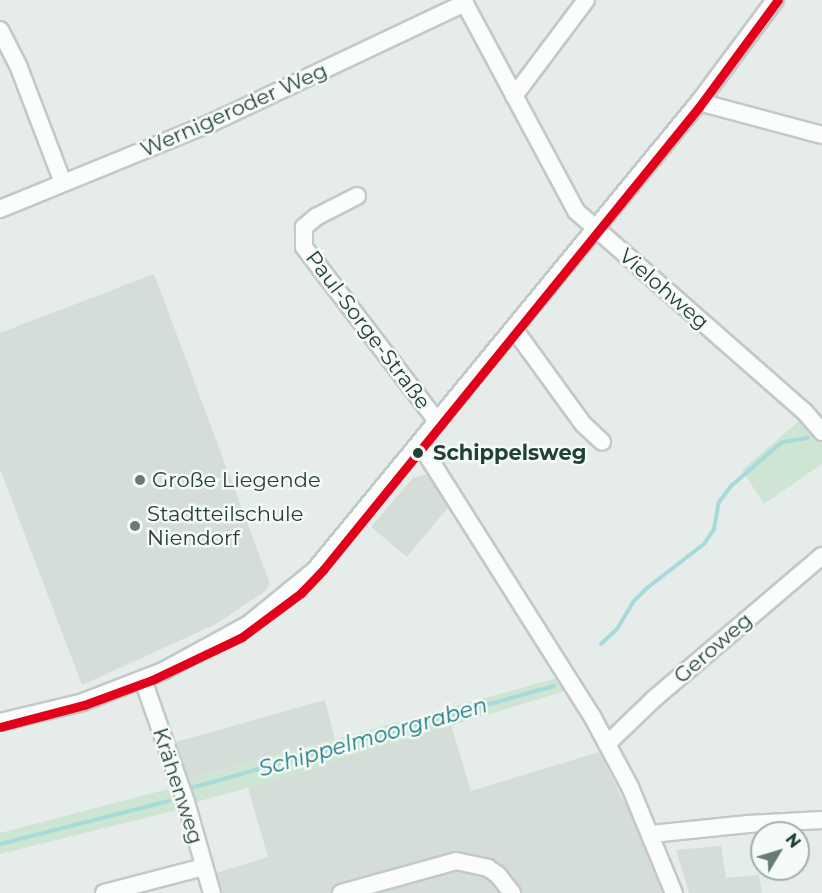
<!DOCTYPE html>
<meta charset="utf-8">
<style>
body{margin:0}
#map{position:relative;width:822px;height:893px;overflow:hidden;background:#e6ece9;font-family:Montserrat,sans-serif}
div>[style]{position:absolute}
[style*='--x']{left:calc(var(--x)*1px);top:calc(var(--y)*1px);width:calc(var(--w)*1px);rotate:calc(var(--a)*1deg)}
.built>*{inset:0;background:#d4ddd8}
.green>*{inset:0;background:#cfe5d3}
.stream>*{height:4px;margin:-2px;padding:0 2px;transform-origin:2px;border-radius:2px;background:#a6dadb}
.roads{filter:drop-shadow(2px 0 #c3c9c6) drop-shadow(-2px 0 #c3c9c6) drop-shadow(0 2px #c3c9c6) drop-shadow(0 -2px #c3c9c6)}
.minor>*{height:16px;margin:-8px;padding:0 8px;transform-origin:8px;border-radius:8px;background:#fbfcfc}
.metro-1>*{height:9px;margin:-4.5px;padding:0 4.5px;transform-origin:4.5px;border-radius:4.5px;background:#e2001a}
.dots>*{width:16px;height:16px;translate:-50% -50%;box-sizing:border-box;border:3px solid #f5faf7;border-radius:50%}
span{translate:-50% -50%;white-space:nowrap;text-align:center;line-height:1.15;-webkit-text-stroke:5px #f5faf7;paint-order:stroke}
.street-label{font-size:21px;color:#224135}
.stop-label{font-size:21px;color:#224135;font-weight:700}
.left{translate:0 -50%;text-align:left}
.poi-label{font-size:21px;color:#224135}
.water-label{font-size:22px;color:#197c80;font-style:italic}
.north{position:absolute;left:750px;top:821px;width:60px;height:60px;box-sizing:border-box;background:#f5faf7;border:2px solid #a1b0a9;border-radius:50%;rotate:52deg;font-size:16px;font-weight:700;line-height:24px;text-align:center;color:#224135}
.north::after{content:'';display:block;margin:auto;width:21px;height:27px;background:#677d74;clip-path:polygon(50% 0,100% 100%,50% 72%,0 100%)}
</style>
<div id="map">
<div class="built">
<i style="clip-path:polygon(154px 274px,270px 584px,265px 591px,216px 624px,82px 685px,0 469px,0 333px)"></i>
<i style="clip-path:polygon(431px 474px,450px 505px,407px 557px,371px 527px,414px 477px)"></i>
<i style="clip-path:polygon(325px 700px,335px 739px,184px 781px,172px 743px)"></i>
<i style="clip-path:polygon(451px 725px,471px 791px,599px 752px,638px 829px,662px 893px,222px 893px,216px 873px,268px 857px,248px 788px)"></i>
<i style="clip-path:polygon(721px 846px,726px 878px,759px 875px,762px 893px,689px 893px,676px 850px)"></i>
</div>
<div class="green">
<i style="clip-path:polygon(800px 420px,822px 444px,822px 464px,764px 504px,742px 470px)"></i>
<i style="clip-path:polygon(557px 678px,565px 691px,248px 788px,192px 803px,185px 781px)"></i>
<i style="clip-path:polygon(168px 789px,177px 810px,0 854px,0 833px)"></i>
</div>
<div class="stream">
<i style="--x:601;--y:644;--w:22;--a:-43"></i>
<i style="--x:617;--y:629;--w:31;--a:-59"></i>
<i style="--x:633;--y:602;--w:20;--a:-45"></i>
<i style="--x:647;--y:588;--w:72;--a:-37.7"></i>
<i style="--x:704;--y:544;--w:18;--a:-56"></i>
<i style="--x:714;--y:529;--w:27;--a:-80"></i>
<i style="--x:719;--y:502;--w:20;--a:-53"></i>
<i style="--x:731;--y:486;--w:67;--a:-40.8"></i>
<i style="--x:782;--y:442;--w:26;--a:-9"></i>
<i style="--x:191;--y:788;--w:377;--a:-15.7"></i>
<i style="--x:0;--y:844;--w:174;--a:-14.3"></i>
</div>
<div class="roads">
<div class="minor">
<i style="--x:463;--y:0;--w:239;--a:61.8"></i>
<i style="--x:576;--y:211;--w:303;--a:41.3"></i>
<i style="--x:804;--y:411;--w:28;--a:49"></i>
<i style="--x:0;--y:30;--w:39;--a:63"></i>
<i style="--x:18;--y:65;--w:126;--a:69.1"></i>
<i style="--x:514;--y:96;--w:120;--a:-53.1"></i>
<i style="--x:699;--y:102;--w:127;--a:15"></i>
<i style="--x:357;--y:196;--w:46;--a:152.9"></i>
<i style="--x:316;--y:217;--w:16;--a:140"></i>
<i style="--x:304;--y:227;--w:20;--a:90"></i>
<i style="--x:304;--y:247;--w:220;--a:52.6"></i>
<i style="--x:0;--y:209;--w:228;--a:-22.2"></i>
<i style="--x:211;--y:123;--w:281;--a:-25.3"></i>
<i style="--x:514;--y:329;--w:117;--a:54"></i>
<i style="--x:583;--y:424;--w:26;--a:43"></i>
<i style="--x:420;--y:444;--w:322;--a:57.7"></i>
<i style="--x:592;--y:716;--w:81;--a:61.8"></i>
<i style="--x:630;--y:787;--w:115;--a:67.5"></i>
<i style="--x:143;--y:680;--w:129;--a:70.6"></i>
<i style="--x:186;--y:802;--w:95;--a:74.1"></i>
<i style="--x:0;--y:722;--w:85;--a:-13.5"></i>
<i style="--x:83;--y:702;--w:86;--a:-21.2"></i>
<i style="--x:163;--y:671;--w:98;--a:-28.7"></i>
<i style="--x:249;--y:624;--w:85;--a:-39.3"></i>
<i style="--x:315;--y:570;--w:605;--a:-50.63"></i>
<i style="--x:699;--y:102;--w:127;--a:-53.3"></i>
<i style="--x:607;--y:744;--w:66;--a:-43.8"></i>
<i style="--x:655;--y:698;--w:219;--a:-40.4"></i>
<i style="--x:651;--y:834;--w:98;--a:-5.9"></i>
<i style="--x:748;--y:824;--w:74;--a:-3.1"></i>
<i style="--x:104;--y:893;--w:103;--a:-14.6"></i>
<i style="--x:341;--y:893;--w:119;--a:-15.5"></i>
<i style="--x:456;--y:861;--w:33;--a:12"></i>
<i style="--x:488;--y:868;--w:12;--a:35"></i>
<i style="--x:498;--y:875;--w:23;--a:52"></i>
</div>
</div>
<div class="metro-1">
<i style="--x:0;--y:727;--w:87;--a:-14.7"></i>
<i style="--x:84;--y:705;--w:72;--a:-20.2"></i>
<i style="--x:152;--y:680;--w:100;--a:-25.5"></i>
<i style="--x:242;--y:637;--w:74;--a:-36.7"></i>
<i style="--x:301;--y:593;--w:32;--a:-46"></i>
<i style="--x:323;--y:570;--w:596;--a:-50.92"></i>
<i style="--x:699;--y:107;--w:133;--a:-53.6"></i>
</div>
<div class="dots">
<i style="left:418px;top:453px;background:#224135"></i>
<i style="left:140px;top:480px;background:#677d74"></i>
<i style="left:135px;top:526px;background:#677d74"></i>
</div>
<div class="street-label">
<span style="left:234px;top:110px;rotate:-24deg">Wernigeroder Weg</span>
<span style="left:664px;top:289px;rotate:41deg">Vielohweg</span>
<span style="left:368px;top:330px;rotate:53deg">Paul-Sorge-Straße</span>
<span style="left:713px;top:648px;rotate:-41deg">Geroweg</span>
<span style="left:178px;top:786px;rotate:72deg">Krähenweg</span>
</div>
<div class="stop-label">
<span class="left" style="left:433px;top:453px">Schippelsweg</span>
</div>
<div class="poi-label">
<span class="left" style="left:152px;top:480px">Große Liegende</span>
<span class="left" style="left:147px;top:526px">Stadtteilschule<br>Niendorf</span>
</div>
<div class="water-label">
<span style="left:373px;top:737px;rotate:-16deg">Schippelmoorgraben</span>
</div>
<div class="north">N</div>
</div>
